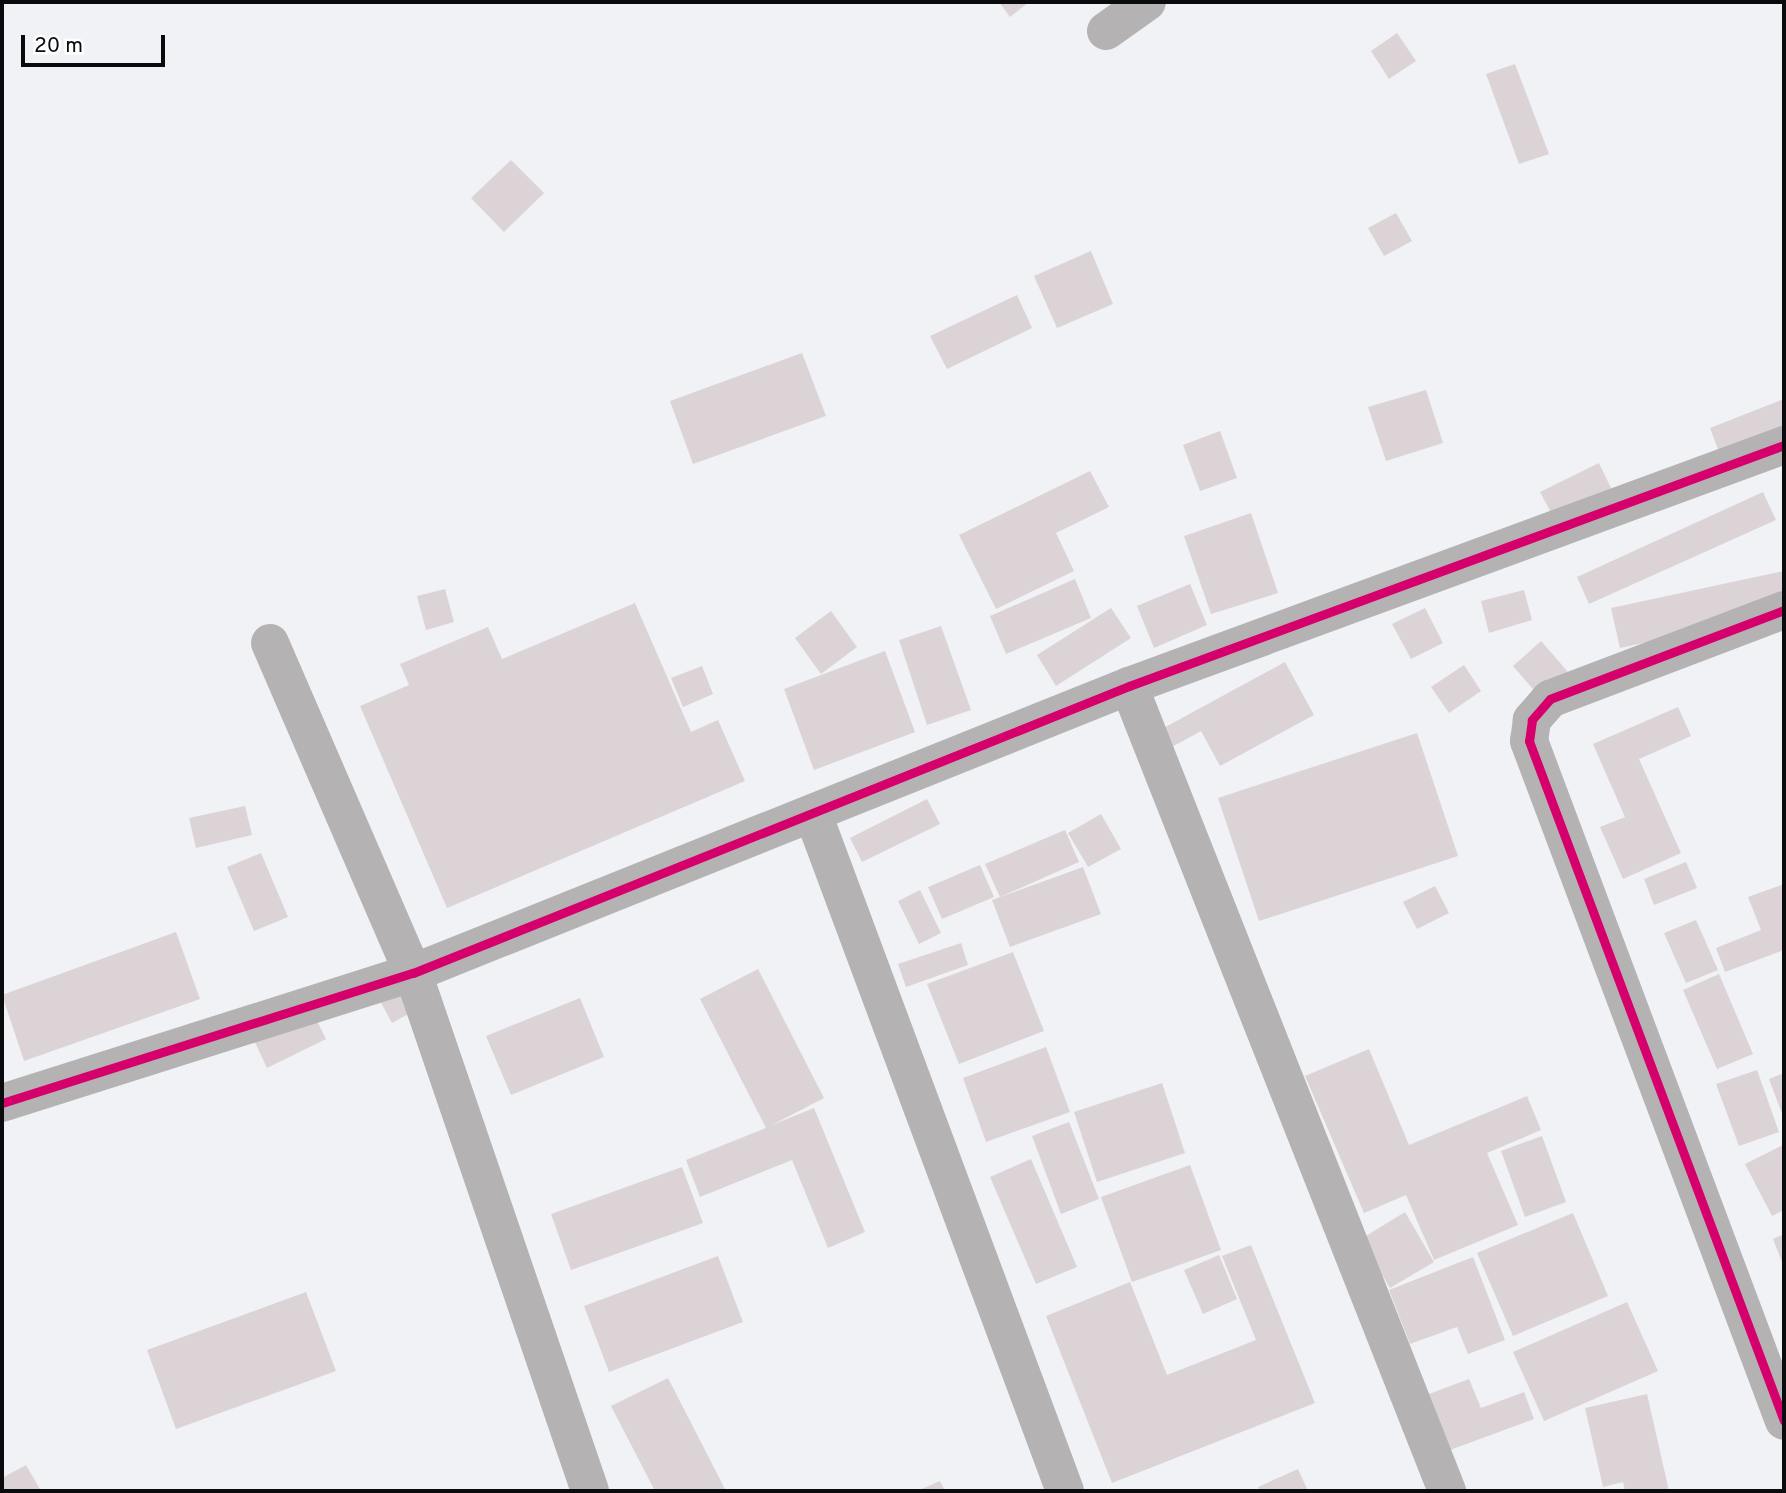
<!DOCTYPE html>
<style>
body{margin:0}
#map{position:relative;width:1786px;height:1493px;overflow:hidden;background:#f0f2f5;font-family:Overpass,sans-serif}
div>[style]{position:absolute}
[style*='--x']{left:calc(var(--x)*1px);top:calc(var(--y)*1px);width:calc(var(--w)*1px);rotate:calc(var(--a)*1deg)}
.building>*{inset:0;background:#dcd3d7}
.minor>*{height:38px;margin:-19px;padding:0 19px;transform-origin:19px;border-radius:19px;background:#b4b2b3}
.cycleway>*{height:9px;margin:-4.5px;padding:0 4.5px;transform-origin:4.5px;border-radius:4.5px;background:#d6006c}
span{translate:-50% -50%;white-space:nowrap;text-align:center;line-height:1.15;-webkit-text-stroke:5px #fefefe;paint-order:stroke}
.frame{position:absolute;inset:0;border:4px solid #0a0b0d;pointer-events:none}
.scale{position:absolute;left:21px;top:35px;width:144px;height:32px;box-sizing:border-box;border:4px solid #0a0b0d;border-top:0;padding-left:9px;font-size:21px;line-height:24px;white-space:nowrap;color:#0a0b0d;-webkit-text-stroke:5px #fefefe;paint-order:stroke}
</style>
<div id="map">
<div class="building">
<i style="clip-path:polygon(999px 2px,1029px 2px,1010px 17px)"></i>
<i style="clip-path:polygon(1397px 33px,1416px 61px,1389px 79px,1371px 51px)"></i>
<i style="clip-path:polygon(1515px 64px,1549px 154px,1519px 164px,1486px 74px)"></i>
<i style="clip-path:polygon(511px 160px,544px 193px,504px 232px,471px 198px)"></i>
<i style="clip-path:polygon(1396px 213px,1412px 241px,1384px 256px,1368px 228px)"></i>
<i style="clip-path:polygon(1091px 251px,1113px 304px,1057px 328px,1034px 276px)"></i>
<i style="clip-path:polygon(1017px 295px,1032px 328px,947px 369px,930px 336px)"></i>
<i style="clip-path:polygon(802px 353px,826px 416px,693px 464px,670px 401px)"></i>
<i style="clip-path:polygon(1426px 390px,1443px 443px,1386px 461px,1368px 407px)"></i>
<i style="clip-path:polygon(1784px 399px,1784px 427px,1719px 452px,1710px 428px)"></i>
<i style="clip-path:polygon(1220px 431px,1237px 478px,1200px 491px,1183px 445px)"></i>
<i style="clip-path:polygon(1599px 463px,1613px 492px,1555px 520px,1540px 492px)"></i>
<i style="clip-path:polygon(1090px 471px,1109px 507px,1056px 533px,1074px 571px,996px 609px,959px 535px)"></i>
<i style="clip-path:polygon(1763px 492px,1776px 520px,1589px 604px,1577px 577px)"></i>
<i style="clip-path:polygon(1251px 513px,1278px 593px,1211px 614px,1184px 536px)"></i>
<i style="clip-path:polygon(1784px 571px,1784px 613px,1620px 648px,1611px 608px)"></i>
<i style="clip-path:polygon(1075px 579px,1091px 618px,1006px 654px,990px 616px)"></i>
<i style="clip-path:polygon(1190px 584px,1207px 625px,1154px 648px,1137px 606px)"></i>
<i style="clip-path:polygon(445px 589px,454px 622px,426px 630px,417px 596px)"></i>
<i style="clip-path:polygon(1524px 590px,1532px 620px,1489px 633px,1481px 601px)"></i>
<i style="clip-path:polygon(635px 603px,691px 732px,718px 720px,745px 781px,447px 908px,360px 706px,409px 685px,400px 664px,488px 627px,502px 659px)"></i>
<i style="clip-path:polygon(1111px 608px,1131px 638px,1056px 686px,1037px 655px)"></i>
<i style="clip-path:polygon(1425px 608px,1443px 643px,1411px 659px,1392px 624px)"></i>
<i style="clip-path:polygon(831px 611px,857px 647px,821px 674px,795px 638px)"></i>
<i style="clip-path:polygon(941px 626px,971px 710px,927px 725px,899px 640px)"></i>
<i style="clip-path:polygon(1541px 641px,1568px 672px,1539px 696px,1513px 666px)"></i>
<i style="clip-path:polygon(885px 651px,915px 732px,814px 770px,784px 689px)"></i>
<i style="clip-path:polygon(1285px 662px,1314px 715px,1220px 766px,1201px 731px,1170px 748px,1160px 730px)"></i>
<i style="clip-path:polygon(1464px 665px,1481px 691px,1449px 713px,1431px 687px)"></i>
<i style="clip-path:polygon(702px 666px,713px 694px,683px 707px,671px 678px)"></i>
<i style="clip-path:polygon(1678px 707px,1691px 736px,1639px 759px,1681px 853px,1623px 879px,1600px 827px,1625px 817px,1593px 744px)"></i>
<i style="clip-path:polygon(1417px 733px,1458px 856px,1259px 921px,1218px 798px)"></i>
<i style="clip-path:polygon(927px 799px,940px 824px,862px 862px,850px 838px)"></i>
<i style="clip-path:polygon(245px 806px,252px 835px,196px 848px,189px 818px)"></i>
<i style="clip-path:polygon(1101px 814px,1121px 849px,1088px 867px,1068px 833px)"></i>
<i style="clip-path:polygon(1065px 830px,1079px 862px,1000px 897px,985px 864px)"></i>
<i style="clip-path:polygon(261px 853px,288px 917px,254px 931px,227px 867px)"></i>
<i style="clip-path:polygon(1686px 862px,1697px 888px,1654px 905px,1644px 879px)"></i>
<i style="clip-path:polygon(980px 865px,994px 897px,942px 919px,928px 887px)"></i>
<i style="clip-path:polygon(1083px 867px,1101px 914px,1010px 947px,992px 900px)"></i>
<i style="clip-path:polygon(1784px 884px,1784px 950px,1725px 972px,1716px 948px,1761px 930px,1748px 897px)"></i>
<i style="clip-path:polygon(1435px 886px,1449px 913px,1417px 929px,1403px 902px)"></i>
<i style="clip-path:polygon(920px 890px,941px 933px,919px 944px,898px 901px)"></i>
<i style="clip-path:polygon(1696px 920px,1718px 970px,1686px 983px,1664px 933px)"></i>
<i style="clip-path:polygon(176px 932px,200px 999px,24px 1061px,2px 995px)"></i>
<i style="clip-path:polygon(961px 943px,968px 965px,906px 987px,898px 964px)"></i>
<i style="clip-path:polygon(1013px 952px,1044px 1031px,959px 1064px,927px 984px)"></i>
<i style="clip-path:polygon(758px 969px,824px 1098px,772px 1125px,814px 1108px,865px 1232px,828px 1248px,792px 1160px,700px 1197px,686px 1160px,766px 1128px,700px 999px)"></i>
<i style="clip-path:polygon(365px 973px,427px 1004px,392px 1023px)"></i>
<i style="clip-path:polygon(1719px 974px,1753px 1054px,1717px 1069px,1683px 990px)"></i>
<i style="clip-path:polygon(580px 998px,604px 1057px,511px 1095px,486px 1036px)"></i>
<i style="clip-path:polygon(310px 1007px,326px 1039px,267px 1068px,252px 1036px)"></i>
<i style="clip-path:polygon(1046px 1047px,1070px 1112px,986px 1142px,963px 1078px)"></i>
<i style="clip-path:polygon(1369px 1049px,1409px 1145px,1527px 1096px,1541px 1130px,1487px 1153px,1518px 1225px,1434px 1260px,1406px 1195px,1364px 1213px,1305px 1076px)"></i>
<i style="clip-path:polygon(1757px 1070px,1779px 1132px,1739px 1146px,1716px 1084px)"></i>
<i style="clip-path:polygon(1784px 1073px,1784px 1119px,1769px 1079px)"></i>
<i style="clip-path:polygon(1162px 1083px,1185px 1153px,1097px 1182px,1074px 1112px)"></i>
<i style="clip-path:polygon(1069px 1122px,1099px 1199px,1061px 1214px,1032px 1136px)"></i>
<i style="clip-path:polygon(1542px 1136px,1566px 1202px,1525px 1217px,1501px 1151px)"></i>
<i style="clip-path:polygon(1783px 1145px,1784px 1210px,1772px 1216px,1745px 1164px)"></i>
<i style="clip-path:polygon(1031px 1159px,1077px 1267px,1036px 1284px,990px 1177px)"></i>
<i style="clip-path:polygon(1190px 1165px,1221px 1250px,1132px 1282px,1101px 1197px)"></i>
<i style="clip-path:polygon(682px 1167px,703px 1223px,571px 1270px,551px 1214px)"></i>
<i style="clip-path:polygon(1405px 1212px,1434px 1262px,1390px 1288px,1361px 1239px)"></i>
<i style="clip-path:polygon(1573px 1213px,1608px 1296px,1513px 1336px,1477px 1253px)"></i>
<i style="clip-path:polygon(1784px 1234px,1784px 1267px,1773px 1239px)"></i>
<i style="clip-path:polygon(1251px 1245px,1315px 1403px,1112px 1483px,1046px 1316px,1130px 1282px,1167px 1375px,1256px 1340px,1222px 1256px)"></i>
<i style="clip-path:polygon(1219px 1255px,1237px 1299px,1203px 1314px,1184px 1270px)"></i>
<i style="clip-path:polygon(718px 1256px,743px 1322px,609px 1372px,584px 1306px)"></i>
<i style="clip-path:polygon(1473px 1257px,1505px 1340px,1468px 1354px,1457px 1327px,1410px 1344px,1389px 1290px)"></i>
<i style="clip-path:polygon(306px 1292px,336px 1371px,176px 1429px,147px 1350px)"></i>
<i style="clip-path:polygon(1627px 1302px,1658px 1371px,1544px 1421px,1513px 1352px)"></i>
<i style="clip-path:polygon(668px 1378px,726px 1491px,655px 1491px,611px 1406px)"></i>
<i style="clip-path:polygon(1469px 1379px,1481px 1408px,1524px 1392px,1534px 1419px,1450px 1450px,1429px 1394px)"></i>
<i style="clip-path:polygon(1647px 1394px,1669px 1491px,1625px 1491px,1623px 1482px,1603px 1487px,1585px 1408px)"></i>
<i style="clip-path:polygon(26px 1465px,41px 1491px,2px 1491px,2px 1478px)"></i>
<i style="clip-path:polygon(1298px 1469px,1308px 1491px,1260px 1491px,1258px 1487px)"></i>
<i style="clip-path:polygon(940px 1481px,945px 1491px,917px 1491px)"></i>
</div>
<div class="minor">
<i style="--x:1106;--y:31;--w:50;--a:-35.3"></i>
<i style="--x:1784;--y:610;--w:250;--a:159.2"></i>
<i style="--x:1550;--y:699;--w:28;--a:131"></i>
<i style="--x:1532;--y:720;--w:21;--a:98"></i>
<i style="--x:1529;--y:741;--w:726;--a:69.44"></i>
<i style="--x:270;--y:643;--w:360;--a:66.6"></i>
<i style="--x:413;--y:973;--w:547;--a:71.13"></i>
<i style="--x:1129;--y:686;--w:866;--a:68.44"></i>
<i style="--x:813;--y:814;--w:722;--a:69.58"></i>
<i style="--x:2;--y:1103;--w:431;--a:-17.6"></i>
<i style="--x:413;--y:973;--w:771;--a:-21.84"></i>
<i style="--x:1129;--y:686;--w:698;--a:-20.2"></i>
</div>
<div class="cycleway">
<i style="--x:1784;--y:610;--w:250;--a:159.2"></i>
<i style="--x:1550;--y:699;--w:28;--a:131"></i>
<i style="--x:1532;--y:720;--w:21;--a:98"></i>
<i style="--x:1529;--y:741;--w:726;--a:69.44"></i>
<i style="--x:2;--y:1103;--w:431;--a:-17.6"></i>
<i style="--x:413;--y:973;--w:771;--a:-21.84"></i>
<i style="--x:1129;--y:686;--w:698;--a:-20.2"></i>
</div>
<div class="frame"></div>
<div class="scale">20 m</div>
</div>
